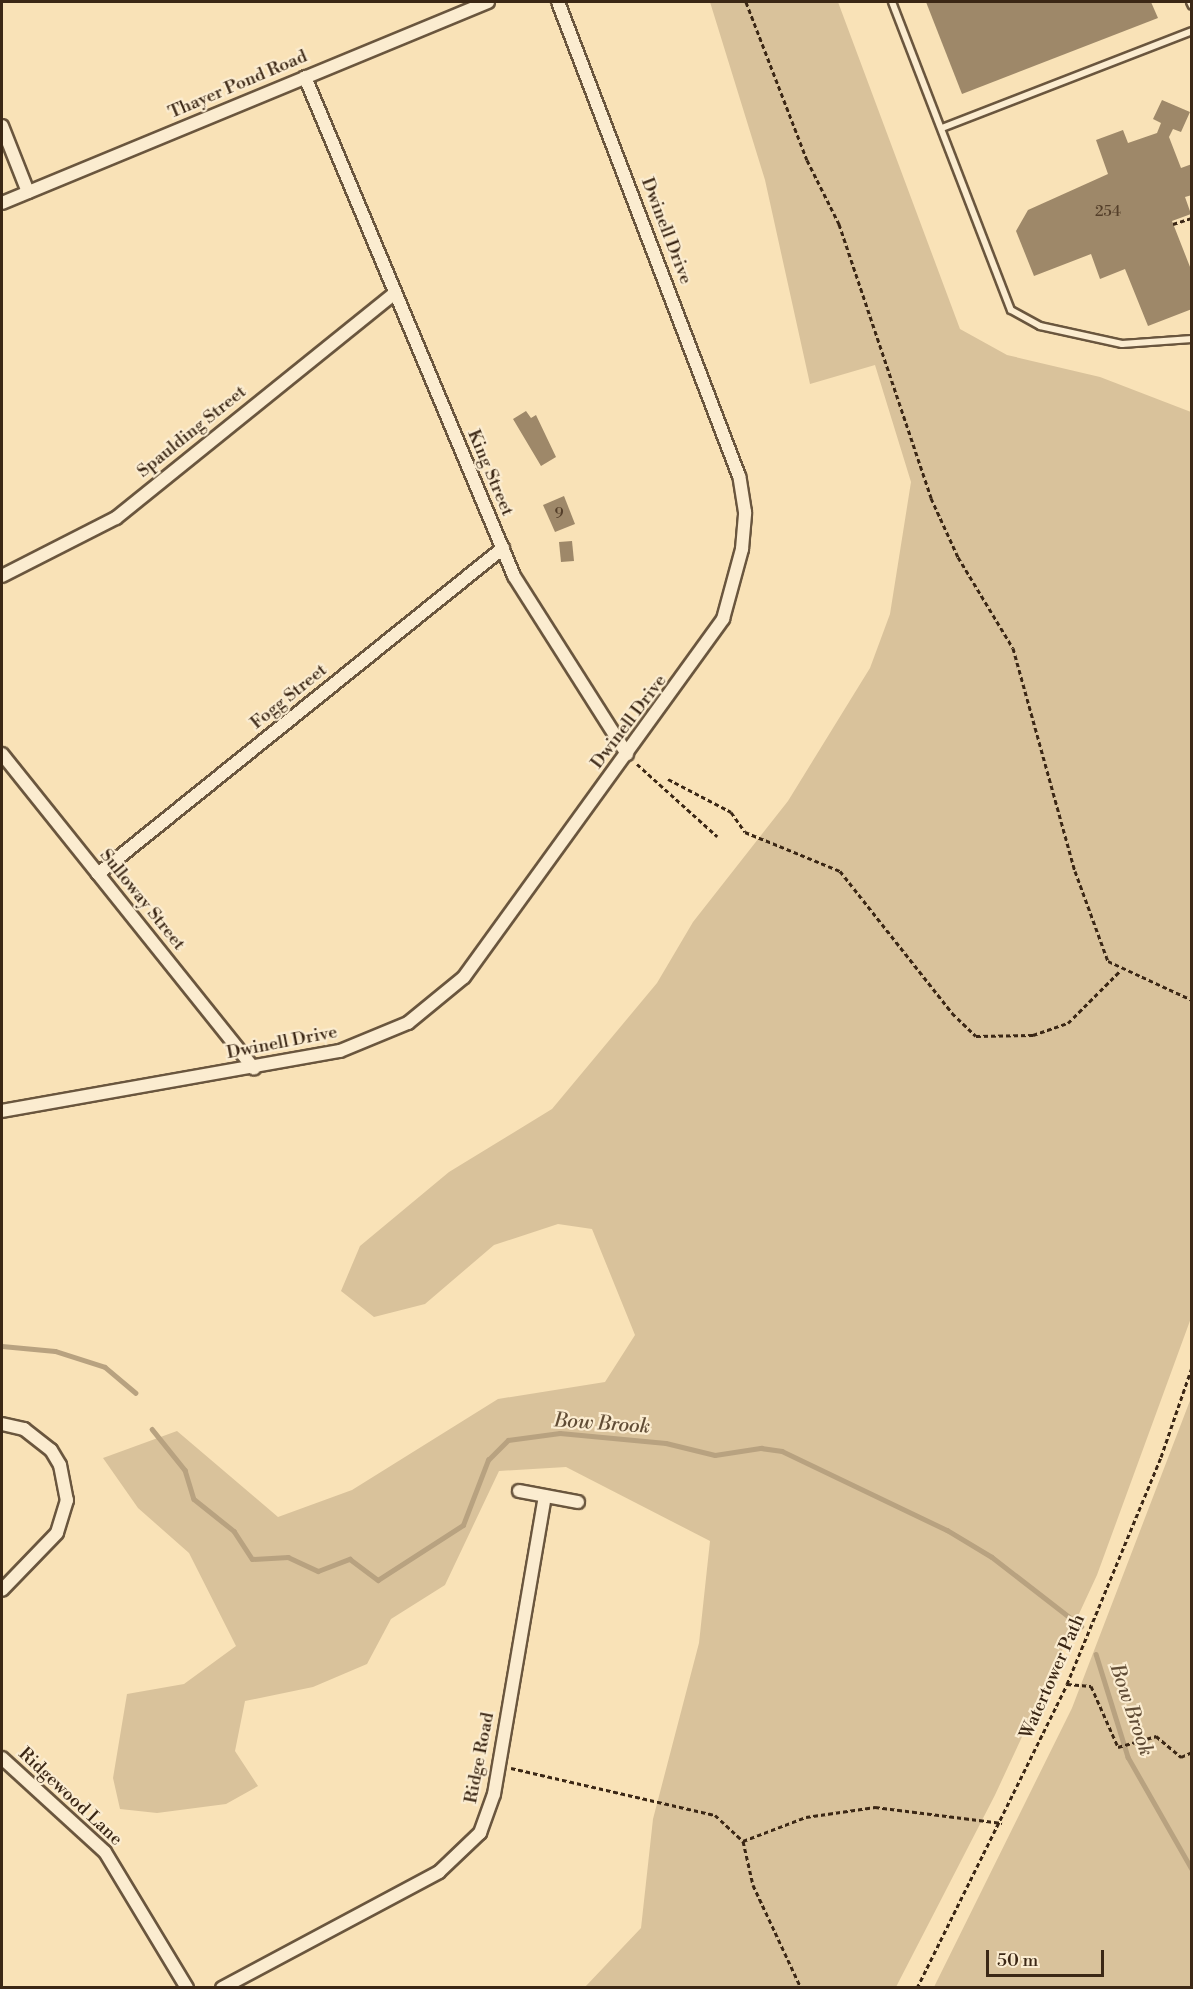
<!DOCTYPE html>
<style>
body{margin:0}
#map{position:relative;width:1193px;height:1989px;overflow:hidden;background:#f9e2b7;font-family:"Libre Bodoni",serif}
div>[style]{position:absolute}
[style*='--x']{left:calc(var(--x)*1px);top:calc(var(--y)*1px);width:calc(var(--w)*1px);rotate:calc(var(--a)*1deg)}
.green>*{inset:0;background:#d9c29b}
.stream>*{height:4.5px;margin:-2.25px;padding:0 2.25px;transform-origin:2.25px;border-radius:2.25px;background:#b8a280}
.building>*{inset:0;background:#9e8869}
.path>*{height:3px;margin-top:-1.5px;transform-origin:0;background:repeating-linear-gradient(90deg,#3b2715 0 4.5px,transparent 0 7.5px)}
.roads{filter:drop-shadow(2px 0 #6a563e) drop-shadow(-2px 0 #6a563e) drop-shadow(0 2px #6a563e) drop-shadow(0 -2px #6a563e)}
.service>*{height:6px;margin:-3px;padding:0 3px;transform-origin:3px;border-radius:3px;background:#fbecd0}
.minor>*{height:12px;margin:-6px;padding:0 6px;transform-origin:6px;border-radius:6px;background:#fbecd0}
span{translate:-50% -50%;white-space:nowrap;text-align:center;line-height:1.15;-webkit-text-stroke:4.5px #fbecd0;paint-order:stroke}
.number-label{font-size:15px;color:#543f2a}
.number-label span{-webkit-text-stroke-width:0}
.street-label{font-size:18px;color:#3b2715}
.water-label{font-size:20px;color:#604c35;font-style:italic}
.frame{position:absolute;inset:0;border:3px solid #3b2715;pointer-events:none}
.scale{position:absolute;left:986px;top:1950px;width:118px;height:27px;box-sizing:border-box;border:3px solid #3b2715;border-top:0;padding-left:8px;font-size:18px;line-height:21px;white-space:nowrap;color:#3b2715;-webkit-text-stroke:4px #fbecd0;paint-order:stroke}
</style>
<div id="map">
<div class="green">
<i style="clip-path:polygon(710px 2px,838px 2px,960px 329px,1007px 355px,1100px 377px,1191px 412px,1191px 1318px,1097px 1575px,995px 1795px,896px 1987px,585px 1987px,641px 1928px,653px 1819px,699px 1643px,710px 1541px,566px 1467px,499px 1471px,445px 1585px,391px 1619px,367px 1664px,313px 1687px,245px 1701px,235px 1751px,258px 1786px,226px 1804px,157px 1813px,120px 1809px,113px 1778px,127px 1694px,184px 1684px,236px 1646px,189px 1553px,138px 1508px,103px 1458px,177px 1431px,278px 1517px,352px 1490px,498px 1399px,605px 1382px,635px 1335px,592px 1229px,558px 1224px,494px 1245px,425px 1304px,374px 1317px,341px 1291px,360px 1246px,449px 1172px,552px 1109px,657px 983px,693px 922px,788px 801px,870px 668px,890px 614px,911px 482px,875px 365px,810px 384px,765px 180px)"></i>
<i style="clip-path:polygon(1191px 1398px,1191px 1987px,934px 1987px,1072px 1708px)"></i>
</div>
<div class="stream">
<i style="--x:2;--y:1346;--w:53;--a:5.4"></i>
<i style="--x:55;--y:1351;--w:52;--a:17.7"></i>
<i style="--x:105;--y:1367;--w:40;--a:40"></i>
<i style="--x:152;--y:1429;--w:53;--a:51.2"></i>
<i style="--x:185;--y:1470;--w:30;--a:73"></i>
<i style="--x:194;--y:1499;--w:51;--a:38.7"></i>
<i style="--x:234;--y:1531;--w:33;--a:57"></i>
<i style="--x:252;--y:1559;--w:36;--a:-3"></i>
<i style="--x:288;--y:1557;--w:33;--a:25"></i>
<i style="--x:318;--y:1571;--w:34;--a:-21"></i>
<i style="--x:350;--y:1559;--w:35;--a:37"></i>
<i style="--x:378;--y:1580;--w:101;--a:-32.9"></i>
<i style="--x:463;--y:1525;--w:70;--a:-69"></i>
<i style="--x:488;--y:1460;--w:28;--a:-45"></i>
<i style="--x:508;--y:1440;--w:52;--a:-7.7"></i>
<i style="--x:560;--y:1433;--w:106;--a:5.4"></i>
<i style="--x:666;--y:1443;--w:50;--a:13.8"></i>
<i style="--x:715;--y:1455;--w:47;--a:-8.7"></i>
<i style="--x:761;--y:1448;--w:21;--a:8"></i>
<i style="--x:782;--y:1451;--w:183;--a:25.6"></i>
<i style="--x:947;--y:1530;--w:52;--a:31"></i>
<i style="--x:992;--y:1557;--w:113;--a:37.8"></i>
<i style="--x:1096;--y:1654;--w:108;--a:72.7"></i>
<i style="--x:1128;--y:1757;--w:129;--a:60.3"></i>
</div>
<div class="building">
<i style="clip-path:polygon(926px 2px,1151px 2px,1158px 18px,962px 94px)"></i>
<i style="clip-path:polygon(1162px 100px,1190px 112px,1181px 132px,1173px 129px,1169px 137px,1181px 168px,1192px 164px,1192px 195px,1185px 197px,1191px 214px,1172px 221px,1192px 272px,1192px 309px,1148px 326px,1125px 269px,1100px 279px,1091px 254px,1034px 276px,1016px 231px,1028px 210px,1108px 174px,1096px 140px,1123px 130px,1128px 143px,1157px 133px,1161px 123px,1153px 119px)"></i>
<i style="clip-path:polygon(526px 411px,531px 418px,536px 415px,556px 457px,541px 466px,513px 419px)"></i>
<i style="clip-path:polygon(564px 496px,575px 524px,555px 532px,543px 505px)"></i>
<i style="clip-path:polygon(572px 541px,574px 561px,561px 562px,559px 542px)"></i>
</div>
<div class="path">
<i style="--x:746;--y:2;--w:169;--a:68.9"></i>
<i style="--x:807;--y:160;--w:72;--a:63.4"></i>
<i style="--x:839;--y:224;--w:289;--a:71.4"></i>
<i style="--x:931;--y:498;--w:65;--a:65.4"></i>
<i style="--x:958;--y:557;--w:106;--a:58.9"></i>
<i style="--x:1013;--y:648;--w:231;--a:74.5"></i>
<i style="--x:1075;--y:871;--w:96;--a:69.9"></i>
<i style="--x:1108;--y:961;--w:93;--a:24.9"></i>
<i style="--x:1173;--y:224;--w:20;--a:-18"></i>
<i style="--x:637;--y:764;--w:108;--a:42"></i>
<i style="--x:668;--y:779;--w:71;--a:27.6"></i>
<i style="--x:731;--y:812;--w:24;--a:55"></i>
<i style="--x:745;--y:832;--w:103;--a:22.3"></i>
<i style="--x:840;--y:871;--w:181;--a:51.7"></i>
<i style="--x:952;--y:1013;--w:33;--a:44"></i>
<i style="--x:976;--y:1036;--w:57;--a:-1"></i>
<i style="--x:1033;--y:1035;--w:37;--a:-19"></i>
<i style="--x:1068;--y:1023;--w:74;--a:-45"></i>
<i style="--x:1067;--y:1684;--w:24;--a:5"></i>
<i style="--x:1091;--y:1686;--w:67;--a:66.1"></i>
<i style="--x:1118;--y:1747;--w:40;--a:-16"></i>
<i style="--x:1156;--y:1736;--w:33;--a:40"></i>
<i style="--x:1181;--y:1757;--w:12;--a:-24"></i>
<i style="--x:511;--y:1768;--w:209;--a:13"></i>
<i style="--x:715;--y:1815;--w:38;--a:43"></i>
<i style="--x:743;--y:1841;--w:45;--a:77.2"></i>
<i style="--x:753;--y:1885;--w:114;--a:65"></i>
<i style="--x:743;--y:1841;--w:67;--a:-20.9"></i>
<i style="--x:806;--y:1817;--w:70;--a:-8.2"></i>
<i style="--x:875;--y:1807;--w:128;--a:7.2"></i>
<i style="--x:917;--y:1988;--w:339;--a:-63.7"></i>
<i style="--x:1067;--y:1684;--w:246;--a:-67.5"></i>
<i style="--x:1161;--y:1457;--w:95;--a:-71"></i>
</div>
<div class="roads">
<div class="service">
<i style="--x:892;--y:2;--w:330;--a:68.9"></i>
<i style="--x:1011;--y:310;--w:33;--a:29"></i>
<i style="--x:1040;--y:326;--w:84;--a:12.4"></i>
<i style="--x:1122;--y:344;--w:70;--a:-4.1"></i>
<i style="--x:1190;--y:2;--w:4;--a:63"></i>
<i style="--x:942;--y:128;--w:268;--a:-21.2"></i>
</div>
<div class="minor">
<i style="--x:305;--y:77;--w:541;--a:67.27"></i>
<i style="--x:514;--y:576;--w:211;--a:57.6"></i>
<i style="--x:2;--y:126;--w:71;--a:68.5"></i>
<i style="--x:2;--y:203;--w:526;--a:-22.47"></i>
<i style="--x:2;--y:576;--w:128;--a:-27"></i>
<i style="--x:116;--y:518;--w:355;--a:-38.9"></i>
<i style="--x:2;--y:754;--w:403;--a:51.3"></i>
<i style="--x:98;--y:874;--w:520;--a:-38.83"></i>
<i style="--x:2;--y:1111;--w:343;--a:-10.1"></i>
<i style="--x:340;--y:1051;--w:74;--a:-22.4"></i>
<i style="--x:408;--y:1023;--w:72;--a:-39.4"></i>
<i style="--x:464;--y:977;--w:442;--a:-54.1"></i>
<i style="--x:723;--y:619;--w:73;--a:-74.8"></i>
<i style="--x:742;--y:549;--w:37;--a:-85"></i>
<i style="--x:745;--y:512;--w:36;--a:-99"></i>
<i style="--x:739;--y:476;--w:507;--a:-110.9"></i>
<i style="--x:2;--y:1424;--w:23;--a:13"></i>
<i style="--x:24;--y:1429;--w:34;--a:38"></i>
<i style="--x:51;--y:1450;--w:17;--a:59"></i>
<i style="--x:60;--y:1465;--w:36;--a:79"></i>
<i style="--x:67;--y:1500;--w:34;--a:107"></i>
<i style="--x:57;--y:1533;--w:79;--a:134"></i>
<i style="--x:519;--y:1491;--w:60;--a:10.6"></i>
<i style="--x:2;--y:1758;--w:139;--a:42.4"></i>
<i style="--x:105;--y:1852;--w:159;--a:58.9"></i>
<i style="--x:222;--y:1988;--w:246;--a:-28.1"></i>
<i style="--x:439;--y:1872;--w:57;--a:-43.6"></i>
<i style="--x:480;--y:1833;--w:41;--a:-70.3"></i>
<i style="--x:494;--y:1794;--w:302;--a:-80.3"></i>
</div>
</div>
<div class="number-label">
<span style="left:1108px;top:212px">254</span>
<span style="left:559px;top:514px">9</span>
</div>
<div class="street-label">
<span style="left:238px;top:85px;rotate:-23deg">Thayer Pond Road</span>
<span style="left:666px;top:231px;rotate:69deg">Dwinell Drive</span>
<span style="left:192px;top:432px;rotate:-39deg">Spaulding Street</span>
<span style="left:490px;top:473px;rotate:67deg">King Street</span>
<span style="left:289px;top:697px;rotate:-39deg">Fogg Street</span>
<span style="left:629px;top:722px;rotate:-53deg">Dwinell Drive</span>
<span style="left:142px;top:900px;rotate:51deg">Sulloway Street</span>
<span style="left:282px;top:1043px;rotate:-11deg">Dwinell Drive</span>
<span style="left:1053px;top:1677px;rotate:-66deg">Watertower Path</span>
<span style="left:480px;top:1758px;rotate:-79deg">Ridge Road</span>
<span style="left:70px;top:1797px;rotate:43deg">Ridgewood Lane</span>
</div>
<div class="water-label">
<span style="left:602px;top:1424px;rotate:4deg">Bow Brook</span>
<span style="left:1131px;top:1710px;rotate:71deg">Bow Brook</span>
</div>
<div class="frame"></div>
<div class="scale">50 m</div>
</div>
